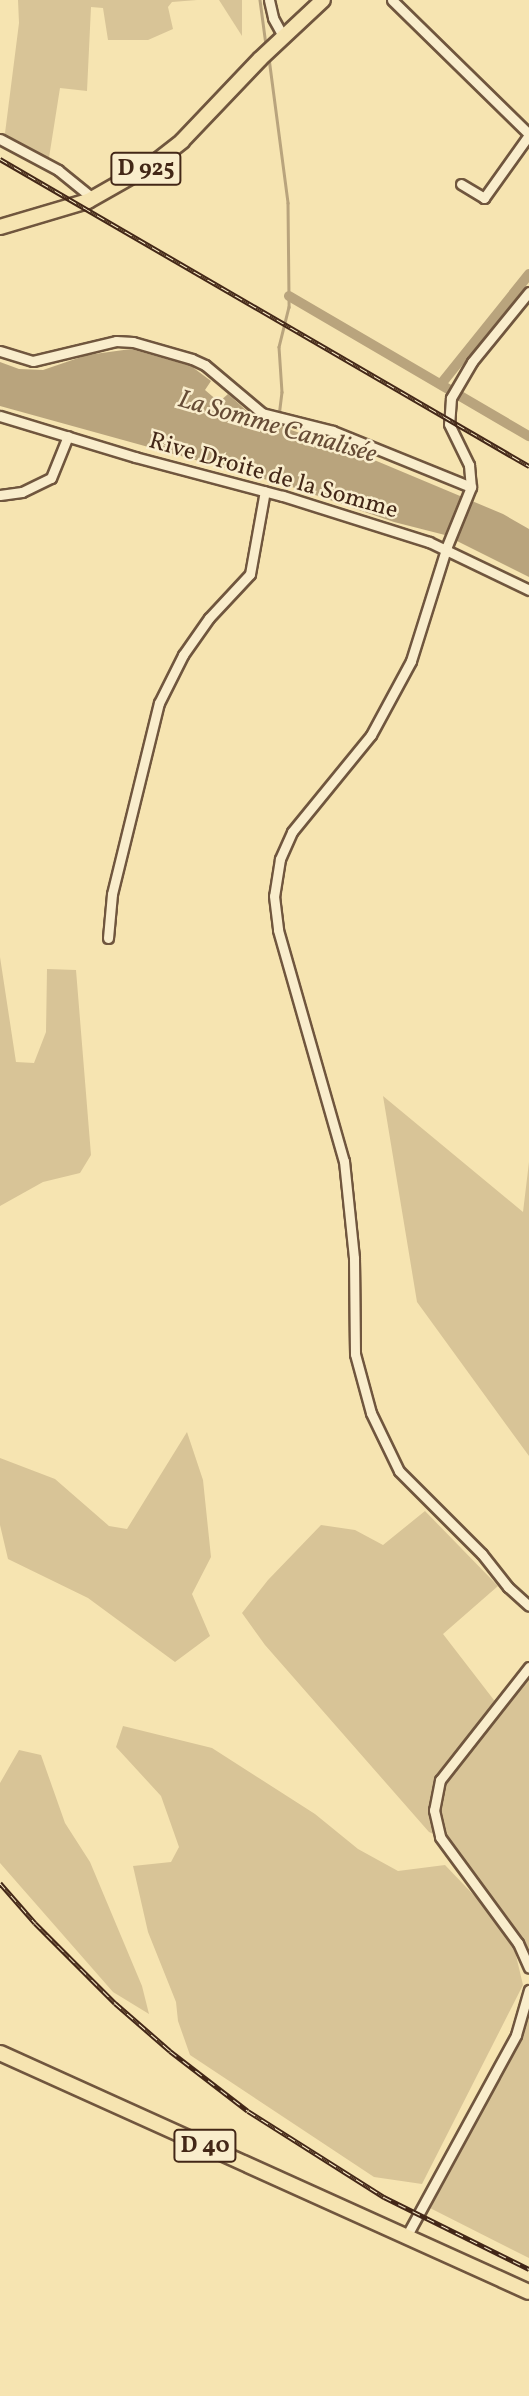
<!DOCTYPE html>
<meta charset="utf-8">
<style>
body{margin:0}
#map{position:relative;width:529px;height:2396px;overflow:hidden;background:#f6e4b1;font-family:Vollkorn,serif}
div>[style]{position:absolute}
[style*='--x']{left:calc(var(--x)*1px);top:calc(var(--y)*1px);width:calc(var(--w)*1px);rotate:calc(var(--a)*1deg)}
.green>*{inset:0;background:#d8c497}
.water>*{inset:0;background:#b9a47d}
.stream>*{height:2.5px;margin:-1.25px;padding:0 1.25px;transform-origin:1.25px;border-radius:1.25px;background:#b9a47d}
.canal>*{height:10px;margin:-5px;padding:0 5px;transform-origin:5px;border-radius:5px;background:#b9a47d}
.roads{filter:drop-shadow(2px 0 #70563e) drop-shadow(-2px 0 #70563e) drop-shadow(0 2px #70563e) drop-shadow(0 -2px #70563e)}
.minor>*{height:9px;margin:-4.5px;padding:0 4.5px;transform-origin:4.5px;border-radius:4.5px;background:#f9edcc}
.primary>*{height:14px;margin:-7px;padding:0 7px;transform-origin:7px;border-radius:7px;background:#f6e4b1}
.rail>*{height:5px;margin-top:-2.5px;transform-origin:0;background:repeating-linear-gradient(90deg,#f9edcc 0 8px,#432717 0 16px);box-sizing:border-box;border-block:2px solid #432717}
span{translate:-50% -50%;white-space:nowrap;text-align:center;line-height:1.15;-webkit-text-stroke:5px #f9edcc;paint-order:stroke}
.shield-label span{padding:2px 5px;background:#f9edcc;border:2px solid;border-radius:5px;-webkit-text-stroke-width:0}
.shield-label{font-size:23px;color:#432717;font-weight:700}
.street-label{font-size:24px;color:#432717}
.water-label{font-size:26px;color:#664c36;font-style:italic}
</style>
<div id="map">
<div class="green">
<i style="clip-path:polygon(18px 0,197px 0,172px 2px,168px 7px,173px 29px,148px 40px,108px 40px,103px 8px,91px 7px,87px 91px,60px 88px,48px 164px,4px 141px,19px 23px)"></i>
<i style="clip-path:polygon(219px 0,242px 0,242px 36px)"></i>
<i style="clip-path:polygon(0 957px,16px 1062px,34px 1063px,46px 1032px,47px 969px,76px 970px,91px 1155px,80px 1173px,43px 1182px,0 1206px)"></i>
<i style="clip-path:polygon(383px 1096px,523px 1212px,529px 1162px,529px 1456px,417px 1302px)"></i>
<i style="clip-path:polygon(187px 1432px,203px 1480px,211px 1557px,192px 1594px,210px 1636px,175px 1662px,88px 1598px,8px 1559px,0 1525px,0 1458px,55px 1479px,109px 1526px,127px 1529px)"></i>
<i style="clip-path:polygon(425px 1511px,498px 1586px,443px 1634px,497px 1704px,529px 1667px,529px 1968px,518px 1942px,440px 1837px,429px 1832px,265px 1645px,242px 1613px,268px 1580px,321px 1525px,355px 1530px,383px 1545px)"></i>
<i style="clip-path:polygon(123px 1726px,212px 1748px,315px 1814px,358px 1849px,398px 1871px,445px 1865px,487px 1909px,515px 1951px,523px 1985px,422px 2184px,374px 2177px,190px 2055px,178px 2021px,176px 2002px,148px 1932px,133px 1866px,171px 1862px,179px 1847px,161px 1796px,116px 1747px)"></i>
<i style="clip-path:polygon(19px 1750px,41px 1755px,65px 1823px,90px 1862px,142px 1986px,149px 2014px,113px 1992px,0 1863px,0 1783px)"></i>
<i style="clip-path:polygon(529px 1990px,529px 2258px,424px 2205px,507px 2051px)"></i>
</div>
<div class="water">
<i style="clip-path:polygon(131px 349px,191px 366px,211px 381px,205px 390px,219px 402px,228px 394px,258px 421px,271px 420px,290px 425px,291px 430px,348px 449px,503px 514px,529px 529px,529px 577px,445px 535px,394px 522px,289px 486px,0 406px,0 362px,19px 369px,43px 370px,87px 355px)"></i>
</div>
<div class="stream">
<i style="--x:260;--y:0;--w:45;--a:82.4"></i>
<i style="--x:269;--y:58;--w:146;--a:82.5"></i>
<i style="--x:288;--y:203;--w:104;--a:89.4"></i>
<i style="--x:289;--y:307;--w:41;--a:104"></i>
<i style="--x:279;--y:347;--w:45;--a:86.2"></i>
<i style="--x:282;--y:392;--w:24;--a:97"></i>
</div>
<div class="canal">
<i style="--x:289;--y:296;--w:278;--a:30.3"></i>
<i style="--x:441;--y:384;--w:141;--a:-51.3"></i>
</div>
<div class="roads">
<div class="minor">
<i style="--x:269;--y:0;--w:18;--a:77"></i>
<i style="--x:273;--y:18;--w:21;--a:61"></i>
<i style="--x:392;--y:0;--w:192;--a:44.4"></i>
<i style="--x:0;--y:139;--w:66;--a:28.1"></i>
<i style="--x:58;--y:170;--w:46;--a:38.9"></i>
<i style="--x:461;--y:184;--w:27;--a:31"></i>
<i style="--x:484;--y:198;--w:77;--a:-54.5"></i>
<i style="--x:529;--y:292;--w:90;--a:129.2"></i>
<i style="--x:472;--y:362;--w:42;--a:120.3"></i>
<i style="--x:451;--y:398;--w:26;--a:94"></i>
<i style="--x:449;--y:424;--w:46;--a:64"></i>
<i style="--x:469;--y:465;--w:22;--a:85"></i>
<i style="--x:471;--y:487;--w:64;--a:112.1"></i>
<i style="--x:447;--y:546;--w:121;--a:107.4"></i>
<i style="--x:411;--y:661;--w:84;--a:118.4"></i>
<i style="--x:371;--y:735;--w:125;--a:129.2"></i>
<i style="--x:292;--y:832;--w:30;--a:114"></i>
<i style="--x:280;--y:859;--w:37;--a:99"></i>
<i style="--x:274;--y:896;--w:34;--a:83"></i>
<i style="--x:278;--y:930;--w:240;--a:74.1"></i>
<i style="--x:344;--y:1161;--w:98;--a:84.1"></i>
<i style="--x:354;--y:1258;--w:96;--a:89.4"></i>
<i style="--x:355;--y:1354;--w:61;--a:74.8"></i>
<i style="--x:371;--y:1413;--w:64;--a:64.2"></i>
<i style="--x:399;--y:1471;--w:117;--a:45"></i>
<i style="--x:482;--y:1554;--w:42;--a:51.8"></i>
<i style="--x:508;--y:1587;--w:28;--a:42"></i>
<i style="--x:0;--y:351;--w:34;--a:17"></i>
<i style="--x:33;--y:361;--w:85;--a:-13.5"></i>
<i style="--x:116;--y:341;--w:17;--a:3"></i>
<i style="--x:133;--y:342;--w:61;--a:16.1"></i>
<i style="--x:192;--y:359;--w:14;--a:25"></i>
<i style="--x:205;--y:365;--w:75;--a:40.1"></i>
<i style="--x:262;--y:413;--w:73;--a:14.2"></i>
<i style="--x:333;--y:431;--w:149;--a:22.1"></i>
<i style="--x:0;--y:416;--w:141;--a:16.9"></i>
<i style="--x:135;--y:457;--w:153;--a:14.8"></i>
<i style="--x:283;--y:496;--w:153;--a:17.5"></i>
<i style="--x:429;--y:542;--w:111;--a:25.6"></i>
<i style="--x:0;--y:495;--w:22;--a:-8"></i>
<i style="--x:22;--y:492;--w:32;--a:-26"></i>
<i style="--x:51;--y:478;--w:45;--a:-68"></i>
<i style="--x:108;--y:938;--w:44;--a:-84.8"></i>
<i style="--x:112;--y:894;--w:197;--a:-76.2"></i>
<i style="--x:159;--y:703;--w:54;--a:-63.4"></i>
<i style="--x:183;--y:655;--w:45;--a:-54.9"></i>
<i style="--x:209;--y:618;--w:60;--a:-47"></i>
<i style="--x:250;--y:574;--w:84;--a:-79.8"></i>
<i style="--x:529;--y:1667;--w:144;--a:128.2"></i>
<i style="--x:440;--y:1780;--w:31;--a:101"></i>
<i style="--x:434;--y:1810;--w:28;--a:77"></i>
<i style="--x:440;--y:1837;--w:132;--a:53.7"></i>
<i style="--x:518;--y:1943;--w:27;--a:66"></i>
<i style="--x:406;--y:2237;--w:230;--a:-61.4"></i>
<i style="--x:516;--y:2035;--w:47;--a:-73.9"></i>
</div>
<div class="primary">
<i style="--x:0;--y:227;--w:92;--a:-16.5"></i>
<i style="--x:88;--y:201;--w:75;--a:-29.6"></i>
<i style="--x:153;--y:164;--w:37;--a:-38"></i>
<i style="--x:182;--y:141;--w:113;--a:-46.4"></i>
<i style="--x:260;--y:59;--w:86;--a:-43.1"></i>
<i style="--x:0;--y:2053;--w:580;--a:24.31"></i>
</div>
</div>
<div class="rail">
<i style="--x:0;--y:159;--w:612;--a:30.13"></i>
<i style="--x:0;--y:1883;--w:53;--a:48.8"></i>
<i style="--x:35;--y:1923;--w:113;--a:45"></i>
<i style="--x:115;--y:2003;--w:73;--a:41.1"></i>
<i style="--x:170;--y:2051;--w:98;--a:37.6"></i>
<i style="--x:248;--y:2111;--w:161;--a:32.3"></i>
<i style="--x:384;--y:2197;--w:162;--a:26.4"></i>
</div>
<div class="shield-label">
<span style="left:146px;top:169px">D 925</span>
<span style="left:205px;top:2146px">D 40</span>
</div>
<div class="street-label">
<span style="left:273px;top:477px;rotate:16deg">Rive Droite de la Somme</span>
</div>
<div class="water-label">
<span style="left:277px;top:428px;rotate:16deg">La Somme Canalisée</span>
</div>
</div>
